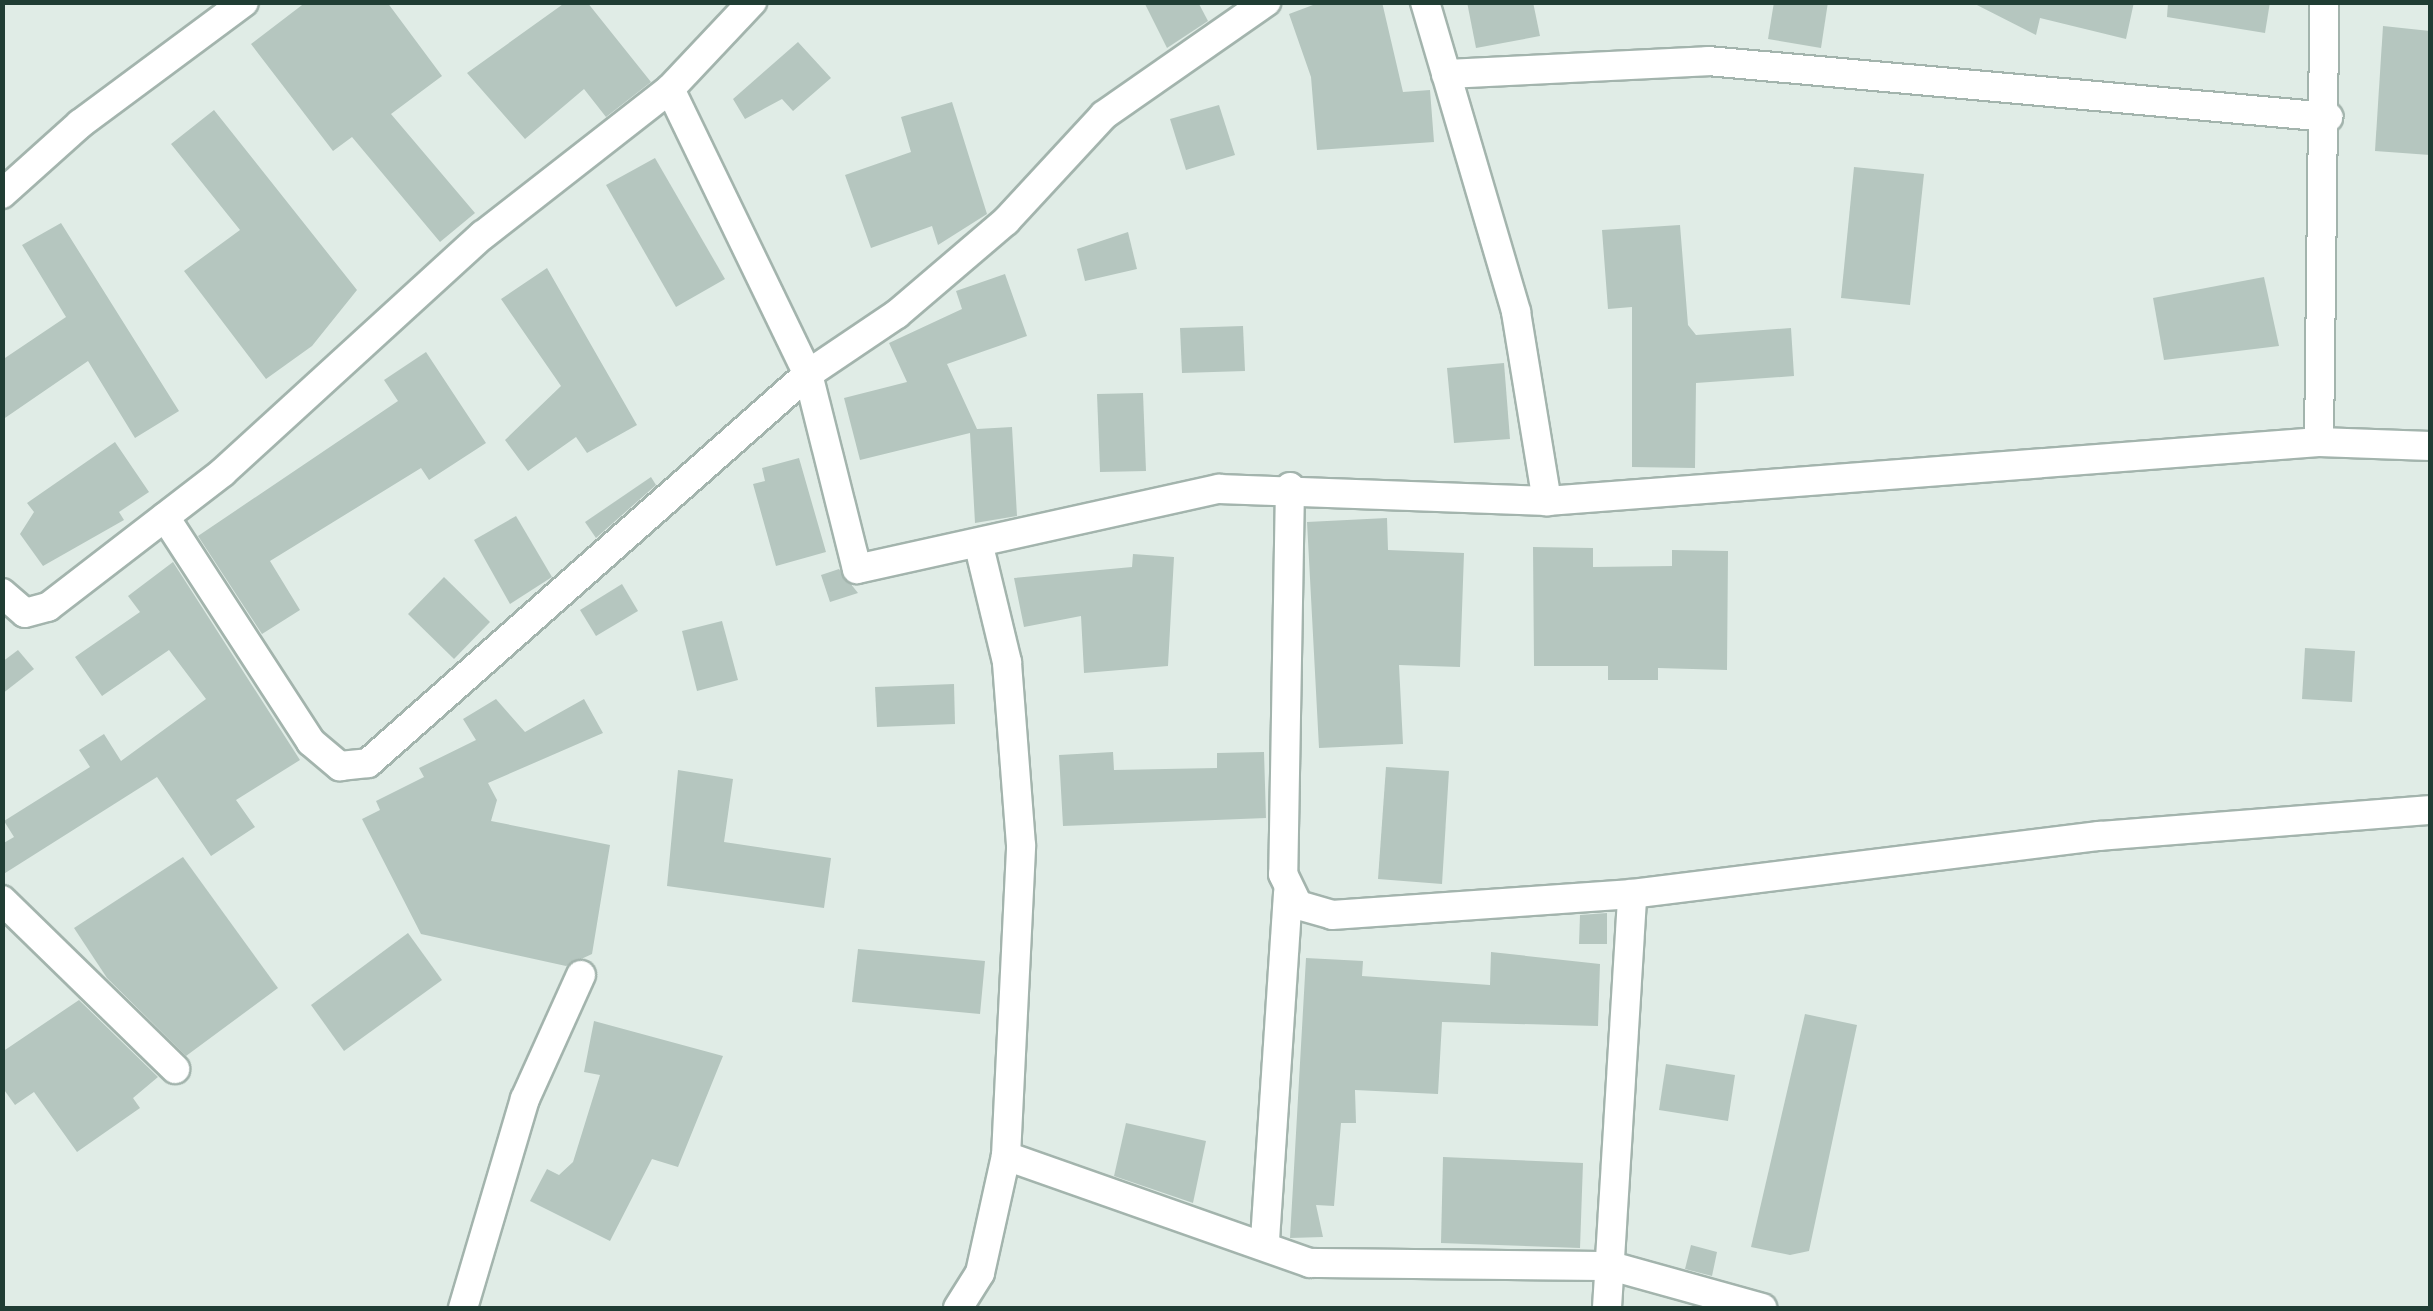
<!DOCTYPE html>
<style>
body{margin:0}
#map{position:relative;width:2433px;height:1311px;overflow:hidden;background:#e0ece6;font-family:"PT Sans",sans-serif}
div>[style]{position:absolute}
[style*='--x']{left:calc(var(--x)*1px);top:calc(var(--y)*1px);width:calc(var(--w)*1px);rotate:calc(var(--a)*1deg)}
.building>*{inset:0;background:#b5c6bf}
.roads{filter:drop-shadow(2px 0 #a3b4ad) drop-shadow(-2px 0 #a3b4ad) drop-shadow(0 2px #a3b4ad) drop-shadow(0 -2px #a3b4ad)}
.street>*{height:28px;margin:-14px;padding:0 14px;transform-origin:14px;border-radius:14px;background:#fff}
span{translate:-50% -50%;white-space:nowrap;text-align:center;line-height:1.15;-webkit-text-stroke:10px #f1f8f4;paint-order:stroke}
.frame{position:absolute;inset:0;border:5px solid #203d34;pointer-events:none}
</style>
<div id="map">
<div class="building">
<i style="clip-path:polygon(306px 2px,387px 2px,442px 76px,391px 114px,475px 213px,440px 242px,352px 137px,333px 151px,251px 44px)"></i>
<i style="clip-path:polygon(566px 2px,587px 2px,651px 82px,606px 117px,584px 89px,525px 139px,467px 73px)"></i>
<i style="clip-path:polygon(1144px 2px,1198px 2px,1208px 21px,1167px 48px)"></i>
<i style="clip-path:polygon(1321px 2px,1382px 2px,1403px 92px,1430px 90px,1434px 142px,1317px 150px,1311px 77px,1289px 14px)"></i>
<i style="clip-path:polygon(1467px 2px,1533px 2px,1540px 36px,1476px 48px)"></i>
<i style="clip-path:polygon(1774px 2px,1828px 2px,1821px 48px,1768px 39px)"></i>
<i style="clip-path:polygon(1971px 2px,2134px 2px,2126px 39px,2040px 18px,2036px 35px)"></i>
<i style="clip-path:polygon(2168px 2px,2270px 2px,2265px 33px,2167px 17px)"></i>
<i style="clip-path:polygon(2383px 26px,2430px 31px,2430px 155px,2375px 151px)"></i>
<i style="clip-path:polygon(798px 42px,831px 78px,793px 111px,782px 99px,745px 119px,733px 99px)"></i>
<i style="clip-path:polygon(952px 102px,987px 214px,938px 245px,932px 226px,871px 248px,845px 175px,911px 152px,901px 117px)"></i>
<i style="clip-path:polygon(1219px 105px,1235px 155px,1186px 170px,1170px 119px)"></i>
<i style="clip-path:polygon(214px 110px,357px 290px,312px 346px,266px 379px,184px 271px,240px 230px,171px 144px)"></i>
<i style="clip-path:polygon(655px 158px,725px 279px,676px 307px,606px 185px)"></i>
<i style="clip-path:polygon(1854px 167px,1924px 174px,1910px 305px,1841px 298px)"></i>
<i style="clip-path:polygon(61px 223px,179px 411px,135px 438px,88px 361px,2px 420px,2px 360px,66px 317px,22px 245px)"></i>
<i style="clip-path:polygon(1680px 225px,1688px 325px,1696px 335px,1791px 328px,1794px 376px,1696px 383px,1695px 468px,1632px 467px,1632px 307px,1608px 309px,1602px 230px)"></i>
<i style="clip-path:polygon(1128px 232px,1137px 269px,1085px 281px,1077px 249px)"></i>
<i style="clip-path:polygon(547px 268px,637px 425px,587px 453px,576px 437px,528px 471px,505px 440px,561px 386px,501px 299px)"></i>
<i style="clip-path:polygon(1005px 274px,1027px 336px,947px 364px,977px 429px,1012px 427px,1017px 516px,975px 523px,970px 433px,860px 460px,844px 398px,907px 382px,889px 343px,962px 309px,956px 291px)"></i>
<i style="clip-path:polygon(2264px 277px,2279px 346px,2164px 360px,2153px 298px)"></i>
<i style="clip-path:polygon(1243px 326px,1245px 371px,1182px 373px,1180px 328px)"></i>
<i style="clip-path:polygon(426px 352px,486px 443px,429px 480px,421px 468px,270px 561px,300px 610px,262px 634px,198px 536px,398px 401px,384px 380px)"></i>
<i style="clip-path:polygon(1504px 363px,1510px 439px,1454px 443px,1447px 368px)"></i>
<i style="clip-path:polygon(1143px 393px,1146px 471px,1100px 472px,1097px 394px)"></i>
<i style="clip-path:polygon(115px 442px,149px 492px,119px 512px,124px 520px,43px 566px,20px 534px,34px 512px,27px 503px)"></i>
<i style="clip-path:polygon(799px 458px,826px 552px,776px 566px,753px 484px,765px 481px,762px 468px)"></i>
<i style="clip-path:polygon(651px 477px,656px 485px,596px 538px,585px 522px)"></i>
<i style="clip-path:polygon(516px 516px,552px 577px,510px 604px,474px 540px)"></i>
<i style="clip-path:polygon(1387px 518px,1388px 550px,1464px 553px,1460px 667px,1399px 665px,1403px 744px,1319px 748px,1307px 522px)"></i>
<i style="clip-path:polygon(1533px 547px,1593px 548px,1593px 567px,1672px 566px,1672px 550px,1728px 551px,1727px 670px,1658px 668px,1658px 680px,1608px 680px,1608px 666px,1534px 666px)"></i>
<i style="clip-path:polygon(1133px 554px,1174px 557px,1168px 666px,1084px 673px,1081px 616px,1024px 627px,1014px 578px,1132px 567px)"></i>
<i style="clip-path:polygon(173px 562px,300px 760px,236px 800px,255px 827px,211px 856px,157px 777px,2px 875px,2px 844px,14px 837px,4px 821px,90px 767px,79px 750px,104px 734px,121px 761px,206px 699px,169px 650px,102px 696px,75px 657px,140px 612px,128px 596px)"></i>
<i style="clip-path:polygon(839px 569px,858px 593px,830px 602px,821px 575px)"></i>
<i style="clip-path:polygon(444px 577px,490px 622px,454px 659px,408px 614px)"></i>
<i style="clip-path:polygon(622px 584px,638px 611px,596px 636px,580px 610px)"></i>
<i style="clip-path:polygon(722px 621px,738px 680px,697px 691px,682px 631px)"></i>
<i style="clip-path:polygon(2305px 648px,2355px 651px,2352px 702px,2302px 699px)"></i>
<i style="clip-path:polygon(18px 650px,34px 669px,2px 694px,2px 662px)"></i>
<i style="clip-path:polygon(954px 684px,955px 724px,877px 727px,875px 687px)"></i>
<i style="clip-path:polygon(496px 699px,525px 732px,584px 699px,603px 733px,488px 783px,497px 800px,491px 821px,610px 845px,592px 954px,566px 966px,421px 934px,362px 819px,380px 810px,376px 801px,424px 777px,419px 768px,476px 740px,463px 719px)"></i>
<i style="clip-path:polygon(1113px 752px,1114px 770px,1217px 768px,1217px 753px,1264px 752px,1266px 818px,1063px 826px,1059px 755px)"></i>
<i style="clip-path:polygon(1386px 767px,1449px 771px,1442px 884px,1378px 879px)"></i>
<i style="clip-path:polygon(678px 770px,733px 779px,724px 842px,831px 858px,824px 908px,667px 886px)"></i>
<i style="clip-path:polygon(183px 857px,278px 988px,186px 1056px,107px 978px,74px 928px)"></i>
<i style="clip-path:polygon(1607px 913px,1607px 944px,1579px 944px,1580px 915px)"></i>
<i style="clip-path:polygon(408px 933px,442px 980px,344px 1051px,311px 1005px)"></i>
<i style="clip-path:polygon(858px 949px,985px 961px,980px 1014px,852px 1002px)"></i>
<i style="clip-path:polygon(1491px 952px,1600px 964px,1598px 1026px,1442px 1022px,1438px 1094px,1355px 1090px,1356px 1123px,1341px 1123px,1334px 1206px,1316px 1205px,1323px 1237px,1290px 1238px,1306px 958px,1363px 961px,1362px 976px,1490px 985px)"></i>
<i style="clip-path:polygon(79px 1000px,158px 1077px,133px 1098px,140px 1108px,77px 1152px,34px 1092px,15px 1105px,2px 1087px,2px 1052px)"></i>
<i style="clip-path:polygon(1805px 1014px,1857px 1025px,1809px 1251px,1790px 1255px,1751px 1247px)"></i>
<i style="clip-path:polygon(594px 1021px,723px 1056px,678px 1167px,652px 1159px,610px 1241px,530px 1201px,547px 1169px,559px 1175px,573px 1162px,600px 1075px,584px 1072px)"></i>
<i style="clip-path:polygon(1666px 1064px,1735px 1075px,1728px 1121px,1659px 1110px)"></i>
<i style="clip-path:polygon(1126px 1123px,1206px 1141px,1193px 1203px,1114px 1176px)"></i>
<i style="clip-path:polygon(1443px 1157px,1583px 1163px,1580px 1248px,1441px 1243px)"></i>
<i style="clip-path:polygon(1691px 1245px,1717px 1252px,1712px 1276px,1685px 1269px)"></i>
</div>
<div class="roads">
<div class="street">
<i style="--x:1425;--y:2;--w:323;--a:73.6"></i>
<i style="--x:1516;--y:312;--w:192;--a:80.7"></i>
<i style="--x:1547;--y:501;--w:774;--a:-4.37"></i>
<i style="--x:2319;--y:442;--w:111;--a:2.1"></i>
<i style="--x:1446;--y:74;--w:262;--a:-2.8"></i>
<i style="--x:1708;--y:61;--w:623;--a:5.16"></i>
<i style="--x:670;--y:89;--w:317;--a:64.2"></i>
<i style="--x:808;--y:374;--w:201;--a:75.9"></i>
<i style="--x:857;--y:569;--w:371;--a:-12.5"></i>
<i style="--x:1219;--y:489;--w:328;--a:2.1"></i>
<i style="--x:2;--y:194;--w:105;--a:-41.9"></i>
<i style="--x:80;--y:124;--w:204;--a:-36.6"></i>
<i style="--x:2319;--y:442;--w:440;--a:-89.3"></i>
<i style="--x:1290;--y:487;--w:387;--a:91"></i>
<i style="--x:1283;--y:874;--w:34;--a:64"></i>
<i style="--x:1298;--y:905;--w:35;--a:16"></i>
<i style="--x:1332;--y:915;--w:301;--a:-4"></i>
<i style="--x:165;--y:517;--w:268;--a:57"></i>
<i style="--x:311;--y:742;--w:38;--a:40"></i>
<i style="--x:340;--y:766;--w:28;--a:-6"></i>
<i style="--x:368;--y:763;--w:587;--a:-41.48"></i>
<i style="--x:808;--y:374;--w:107;--a:-34"></i>
<i style="--x:897;--y:314;--w:143;--a:-40.5"></i>
<i style="--x:1006;--y:221;--w:144;--a:-47.2"></i>
<i style="--x:1104;--y:115;--w:198;--a:-34.9"></i>
<i style="--x:2;--y:593;--w:30;--a:41"></i>
<i style="--x:25;--y:613;--w:24;--a:-15"></i>
<i style="--x:48;--y:607;--w:221;--a:-37.6"></i>
<i style="--x:223;--y:472;--w:352;--a:-42.4"></i>
<i style="--x:483;--y:235;--w:237;--a:-38"></i>
<i style="--x:670;--y:89;--w:120;--a:-46.7"></i>
<i style="--x:2;--y:900;--w:242;--a:44.3"></i>
<i style="--x:1006;--y:1156;--w:322;--a:19.4"></i>
<i style="--x:1310;--y:1263;--w:301;--a:0.6"></i>
<i style="--x:1611;--y:1266;--w:157;--a:15.5"></i>
<i style="--x:1265;--y:1240;--w:348;--a:-86.2"></i>
<i style="--x:463;--y:1308;--w:218;--a:-73.5"></i>
<i style="--x:525;--y:1099;--w:136;--a:-65.7"></i>
<i style="--x:958;--y:1308;--w:41;--a:-57.8"></i>
<i style="--x:980;--y:1273;--w:120;--a:-77.5"></i>
<i style="--x:1006;--y:1156;--w:311;--a:-87.2"></i>
<i style="--x:1021;--y:845;--w:184;--a:-94.4"></i>
<i style="--x:1007;--y:662;--w:119;--a:-103.6"></i>
<i style="--x:1607;--y:1308;--w:415;--a:-86.5"></i>
<i style="--x:1632;--y:894;--w:471;--a:-7.1"></i>
<i style="--x:2099;--y:836;--w:332;--a:-4.5"></i>
</div>
</div>
<div class="frame"></div>
</div>
